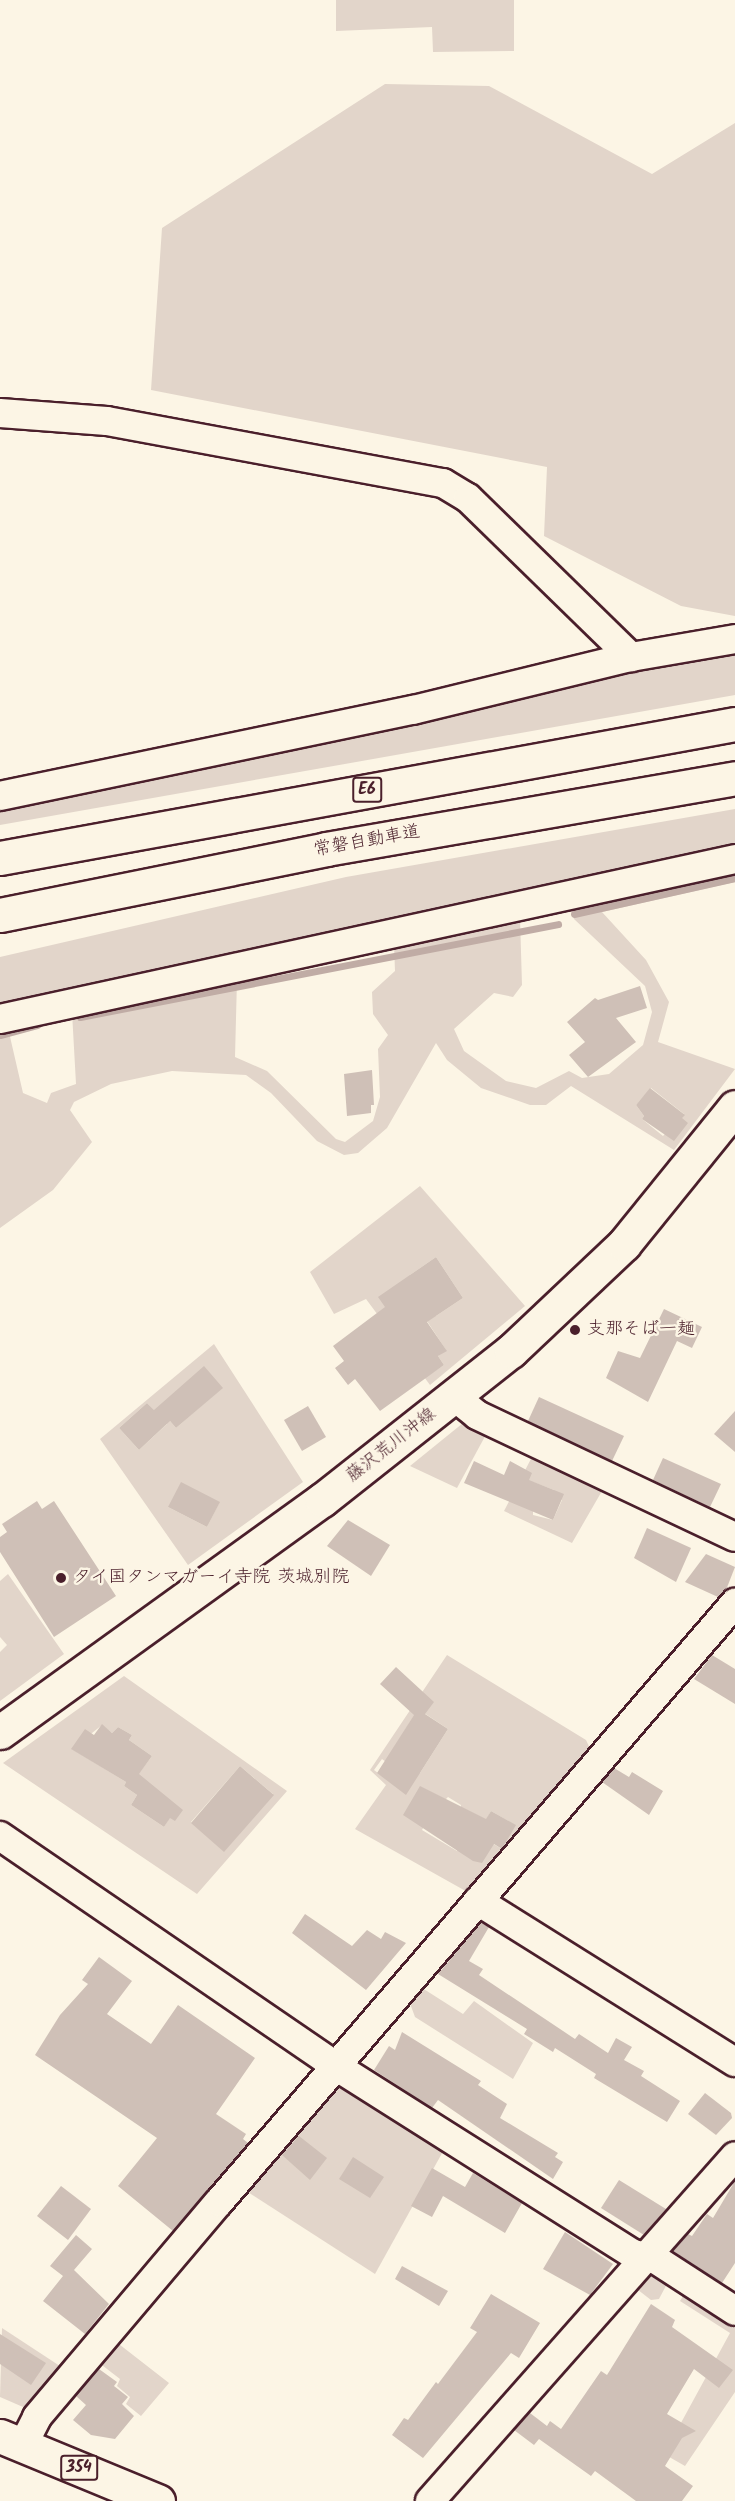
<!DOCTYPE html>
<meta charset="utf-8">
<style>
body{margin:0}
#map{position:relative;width:735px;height:2501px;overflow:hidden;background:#fcf5e5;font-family:Kalam,"Klee One",sans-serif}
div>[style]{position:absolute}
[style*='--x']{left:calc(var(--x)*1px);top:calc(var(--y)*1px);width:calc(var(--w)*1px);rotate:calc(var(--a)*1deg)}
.green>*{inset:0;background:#e2d5ca}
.stream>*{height:7px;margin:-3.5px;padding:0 3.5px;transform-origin:3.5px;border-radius:3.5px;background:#c0aca5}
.building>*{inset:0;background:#cfc0b7}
.roads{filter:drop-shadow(2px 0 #4a1f2b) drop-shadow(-2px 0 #4a1f2b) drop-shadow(0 2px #4a1f2b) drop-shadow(0 -2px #4a1f2b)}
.minor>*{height:28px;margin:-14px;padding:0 14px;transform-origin:14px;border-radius:14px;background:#fcf5e5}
.major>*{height:33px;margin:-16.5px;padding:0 16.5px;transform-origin:16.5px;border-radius:16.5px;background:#fcf5e5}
.highway>*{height:33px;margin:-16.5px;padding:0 16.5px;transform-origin:16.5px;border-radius:16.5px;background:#fcf5e5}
.dots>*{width:16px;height:16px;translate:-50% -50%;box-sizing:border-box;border:3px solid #fcf5e5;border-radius:50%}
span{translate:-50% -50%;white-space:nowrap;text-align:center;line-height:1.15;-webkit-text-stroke:5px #fcf5e5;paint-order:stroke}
.shield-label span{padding:2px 4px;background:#fcf5e5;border:2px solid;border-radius:4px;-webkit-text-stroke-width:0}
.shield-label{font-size:16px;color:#4a1f2b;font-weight:700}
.street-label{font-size:18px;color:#4a1f2b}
.poi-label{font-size:18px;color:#4a1f2b}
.left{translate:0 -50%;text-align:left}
</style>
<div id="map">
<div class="green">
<i style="clip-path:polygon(336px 0,514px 0,514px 51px,433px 52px,432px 27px,336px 31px)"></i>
<i style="clip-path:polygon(385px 84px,489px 86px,652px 174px,735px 123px,735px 616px,681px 606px,544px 536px,547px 467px,151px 390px,162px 228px)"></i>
<i style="clip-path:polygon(735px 648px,735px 695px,0 825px,0 807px)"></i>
<i style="clip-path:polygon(735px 809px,735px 852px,0 1010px,0 957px,346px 877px)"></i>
<i style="clip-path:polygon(evenodd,735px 868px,735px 882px,602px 912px,646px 960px,669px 1002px,658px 1042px,735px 1069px,674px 1150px,571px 1086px,546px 1105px,530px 1105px,481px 1088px,447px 1060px,436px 1043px,387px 1128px,358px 1153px,344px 1155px,317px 1141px,271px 1093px,246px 1075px,172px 1071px,111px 1084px,74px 1102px,70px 1110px,92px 1142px,53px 1190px,0 1228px,0 1030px,8px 1028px,23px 1093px,47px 1103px,51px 1093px,76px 1084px,72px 1012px,237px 980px,235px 1057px,267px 1071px,336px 1139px,345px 1142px,373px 1121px,380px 1097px,378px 1049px,388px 1035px,373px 1014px,372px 992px,395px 971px,394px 945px,520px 918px,522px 985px,513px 997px,494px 993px,454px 1029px,464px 1051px,506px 1081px,536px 1088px,569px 1071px,582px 1078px,609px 1074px,643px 1045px,652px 1012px,645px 986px,574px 919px,569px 905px,735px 868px,651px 1088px,684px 1114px,663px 1136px,642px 1119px,644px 1116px,636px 1105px,651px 1088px)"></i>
<i style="clip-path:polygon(evenodd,420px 1186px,525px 1306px,430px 1385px,366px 1299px,334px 1314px,310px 1272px,420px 1186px,436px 1257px,463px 1298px,436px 1316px,410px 1275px,436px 1257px,420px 1186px,423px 1315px,446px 1350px,438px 1356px,444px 1365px,429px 1375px,423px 1315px)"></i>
<i style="clip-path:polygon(evenodd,214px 1344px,303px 1482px,188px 1565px,100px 1439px,214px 1344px,222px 1388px,176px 1428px,158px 1407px,222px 1388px,214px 1344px,147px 1403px,167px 1424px,139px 1450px,119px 1428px,147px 1403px,214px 1344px,219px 1503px,207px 1527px,168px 1507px,219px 1503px)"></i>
<i style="clip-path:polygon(468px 1419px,489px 1429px,457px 1488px,410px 1466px)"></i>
<i style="clip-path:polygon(evenodd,534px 1453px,606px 1484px,572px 1543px,504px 1511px,534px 1453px,533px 1482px,554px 1490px,552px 1495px,562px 1500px,553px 1520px,533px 1515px,533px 1482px)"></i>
<i style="clip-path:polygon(8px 1574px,64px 1654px,0 1701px,0 1652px,7px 1645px,0 1637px,0 1581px)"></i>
<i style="clip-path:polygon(evenodd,447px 1655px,586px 1740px,594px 1757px,471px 1894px,355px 1829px,386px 1785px,370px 1770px,447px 1655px,418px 1709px,448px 1729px,420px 1773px,390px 1754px,418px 1709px,447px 1655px,382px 1759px,406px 1777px,398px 1788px,374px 1770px,382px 1759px,447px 1655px,448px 1797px,461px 1805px,457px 1851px,422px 1830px,439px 1800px,443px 1802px,448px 1797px,447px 1655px,491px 1811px,515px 1825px,502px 1849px,478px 1835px,491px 1811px)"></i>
<i style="clip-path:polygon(evenodd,124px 1676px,287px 1791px,197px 1894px,3px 1763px,124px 1676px,102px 1725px,112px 1733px,118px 1727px,132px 1735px,129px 1740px,152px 1756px,134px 1780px,176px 1807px,164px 1827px,131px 1805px,137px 1795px,124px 1786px,126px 1782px,72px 1749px,102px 1725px,124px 1676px,240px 1766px,273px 1794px,224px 1851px,191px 1822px,240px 1766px)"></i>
<i style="clip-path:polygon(419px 1986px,463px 2014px,474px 2001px,533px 2043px,513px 2079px,415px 2017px,408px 1998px)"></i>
<i style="clip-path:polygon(337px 2082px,446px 2146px,375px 2274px,243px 2189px)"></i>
<i style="clip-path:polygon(648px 2270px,669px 2280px,659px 2299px,651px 2300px,633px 2286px)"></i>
<i style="clip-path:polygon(686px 2291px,735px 2323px,735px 2392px,685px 2466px,664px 2454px,730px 2333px,680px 2301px)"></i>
<i style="clip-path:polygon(2px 2328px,66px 2370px,30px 2410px,0 2397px)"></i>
<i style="clip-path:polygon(115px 2341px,169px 2383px,141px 2416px,126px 2404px,130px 2397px,117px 2386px,120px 2379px,98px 2362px)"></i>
</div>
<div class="stream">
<i style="--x:574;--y:914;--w:165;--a:-12.6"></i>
<i style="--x:80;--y:1017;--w:487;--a:-11"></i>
<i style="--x:0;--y:1035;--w:39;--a:-15"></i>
</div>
<div class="building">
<i style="clip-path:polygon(640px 986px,647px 1008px,616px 1018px,636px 1042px,588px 1077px,569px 1055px,585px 1042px,567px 1022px,595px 998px,598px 1000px)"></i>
<i style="clip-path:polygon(372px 1070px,374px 1105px,371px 1105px,371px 1113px,347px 1116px,344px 1074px)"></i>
<i style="clip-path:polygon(650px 1088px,685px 1115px,682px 1118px,688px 1123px,674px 1141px,642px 1119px,644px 1116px,636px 1105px)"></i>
<i style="clip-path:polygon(436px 1257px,463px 1298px,427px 1322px,447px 1351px,438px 1356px,444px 1365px,380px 1411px,355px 1379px,348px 1385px,335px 1368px,344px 1361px,333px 1346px,385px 1307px,378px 1297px)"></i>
<i style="clip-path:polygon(664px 1309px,702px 1327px,692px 1348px,677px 1341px,648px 1402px,606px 1378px,618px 1351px,640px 1358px)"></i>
<i style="clip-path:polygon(204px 1366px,223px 1388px,176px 1428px,170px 1421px,139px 1450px,119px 1428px,147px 1403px,154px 1410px)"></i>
<i style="clip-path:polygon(539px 1397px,624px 1436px,612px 1461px,528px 1421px)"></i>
<i style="clip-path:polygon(308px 1406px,326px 1437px,302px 1451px,284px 1420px)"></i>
<i style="clip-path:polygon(735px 1411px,735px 1452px,714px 1434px)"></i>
<i style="clip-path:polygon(663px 1458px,721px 1484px,710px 1507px,653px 1480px)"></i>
<i style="clip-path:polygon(474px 1461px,504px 1475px,510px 1461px,532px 1473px,529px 1480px,564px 1494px,553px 1520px,464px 1483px)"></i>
<i style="clip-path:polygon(181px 1482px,220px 1502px,207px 1527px,168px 1507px)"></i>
<i style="clip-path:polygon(37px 1501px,42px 1509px,54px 1501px,116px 1596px,54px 1637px,0 1552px,0 1537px,7px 1532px,2px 1524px)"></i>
<i style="clip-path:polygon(348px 1520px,390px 1545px,371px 1576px,327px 1546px)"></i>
<i style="clip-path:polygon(647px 1528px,691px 1548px,676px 1582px,634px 1558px)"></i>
<i style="clip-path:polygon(706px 1554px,735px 1567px,726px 1590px,718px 1597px,685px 1582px)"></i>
<i style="clip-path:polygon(712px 1655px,735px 1669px,735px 1704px,694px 1679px)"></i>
<i style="clip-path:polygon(396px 1667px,434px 1702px,425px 1714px,448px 1729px,406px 1795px,377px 1773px,414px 1715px,380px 1684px)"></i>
<i style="clip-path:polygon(102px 1724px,112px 1733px,118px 1727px,132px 1735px,129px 1740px,152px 1756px,139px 1774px,183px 1810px,175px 1821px,170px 1818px,164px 1827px,131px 1805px,137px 1795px,124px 1786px,126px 1782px,71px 1749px,85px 1729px,94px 1735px)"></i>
<i style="clip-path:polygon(240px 1766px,274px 1795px,224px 1852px,191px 1823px)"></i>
<i style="clip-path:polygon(614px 1768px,629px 1777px,632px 1772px,663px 1791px,649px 1815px,602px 1782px)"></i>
<i style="clip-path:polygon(420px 1786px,486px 1819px,491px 1811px,516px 1825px,502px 1849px,494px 1844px,482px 1863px,473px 1861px,403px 1815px)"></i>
<i style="clip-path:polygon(305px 1914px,352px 1946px,367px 1930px,381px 1939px,385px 1932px,406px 1943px,366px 1990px,292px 1933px)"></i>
<i style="clip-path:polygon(481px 1923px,489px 1927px,469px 1961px,483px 1969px,479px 1975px,575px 2039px,579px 2034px,608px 2053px,616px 2038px,632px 2047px,624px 2060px,644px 2071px,641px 2076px,680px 2101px,667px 2122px,594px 2078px,596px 2074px,555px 2048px,553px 2052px,524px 2034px,527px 2029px,438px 1974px)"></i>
<i style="clip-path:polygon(99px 1957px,132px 1981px,107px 2014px,151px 2044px,178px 2005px,255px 2058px,216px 2114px,246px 2134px,243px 2139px,248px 2143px,173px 2231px,118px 2186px,157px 2138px,35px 2055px,60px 2015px,88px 1984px,82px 1980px)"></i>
<i style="clip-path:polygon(402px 2032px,481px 2081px,478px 2085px,507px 2104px,500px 2118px,558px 2153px,555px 2157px,563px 2162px,553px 2179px,438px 2100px,432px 2108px,374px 2070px,389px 2046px,395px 2050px)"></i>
<i style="clip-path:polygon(705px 2093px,731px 2113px,732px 2118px,716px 2135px,688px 2114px)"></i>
<i style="clip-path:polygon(299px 2136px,327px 2158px,310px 2180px,282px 2155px)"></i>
<i style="clip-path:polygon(353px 2157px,384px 2177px,370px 2198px,339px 2179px)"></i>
<i style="clip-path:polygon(432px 2168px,465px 2187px,473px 2173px,522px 2203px,505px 2233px,443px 2196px,432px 2217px,411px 2206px)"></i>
<i style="clip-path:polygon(619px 2180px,666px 2209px,644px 2235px,601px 2208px)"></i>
<i style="clip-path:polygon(735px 2181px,735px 2263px,722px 2283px,673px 2251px,688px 2234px,692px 2236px,707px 2214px,713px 2218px)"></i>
<i style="clip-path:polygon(61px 2186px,91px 2209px,68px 2240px,37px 2216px)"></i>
<i style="clip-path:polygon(565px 2232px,613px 2264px,590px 2295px,543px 2269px)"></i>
<i style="clip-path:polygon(76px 2235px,92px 2249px,74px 2270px,109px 2304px,85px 2334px,43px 2301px,63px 2276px,50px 2266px)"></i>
<i style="clip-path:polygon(402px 2266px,448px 2291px,439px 2306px,395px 2279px)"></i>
<i style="clip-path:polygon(491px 2294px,540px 2323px,519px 2358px,511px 2353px,423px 2458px,392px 2435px,404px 2418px,408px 2420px,436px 2382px,438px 2384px,477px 2332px,470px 2328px)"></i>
<i style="clip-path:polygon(651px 2304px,675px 2320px,672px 2327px,733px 2370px,719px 2388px,694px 2369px,667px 2414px,696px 2431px,682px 2438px,665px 2466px,693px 2486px,682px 2501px,636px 2501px,595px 2471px,591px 2476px,539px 2439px,534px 2445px,514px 2430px,530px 2413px,547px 2426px,550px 2421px,561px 2429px,601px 2371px,607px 2375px)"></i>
<i style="clip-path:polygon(0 2334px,46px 2363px,31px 2385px,0 2364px)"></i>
<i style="clip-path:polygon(99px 2369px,117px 2382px,114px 2386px,128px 2397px,122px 2404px,134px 2416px,115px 2439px,91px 2435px,73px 2420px,86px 2405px,76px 2396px)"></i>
</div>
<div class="roads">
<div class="minor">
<i style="--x:0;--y:413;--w:107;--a:4.3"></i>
<i style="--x:107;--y:421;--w:342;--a:10.5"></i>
<i style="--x:443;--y:483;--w:29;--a:31"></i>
<i style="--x:468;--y:498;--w:228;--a:44.3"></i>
<i style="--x:0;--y:796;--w:422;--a:-11.8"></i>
<i style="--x:413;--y:710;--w:224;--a:-13.7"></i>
<i style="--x:631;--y:657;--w:106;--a:-9.8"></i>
<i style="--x:0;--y:1019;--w:752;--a:-12.28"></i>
<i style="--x:455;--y:1397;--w:28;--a:39"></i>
<i style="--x:477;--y:1415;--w:285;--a:25.3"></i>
<i style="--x:0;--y:1836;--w:405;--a:34.4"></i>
<i style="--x:334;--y:2065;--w:354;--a:32.3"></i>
<i style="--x:633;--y:2254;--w:23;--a:13"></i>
<i style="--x:655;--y:2259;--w:95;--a:33"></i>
<i style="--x:478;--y:1901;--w:303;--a:32.1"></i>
<i style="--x:23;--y:2445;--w:31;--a:-63"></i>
<i style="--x:37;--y:2417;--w:282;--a:-49.8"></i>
<i style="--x:219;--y:2202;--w:791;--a:-49.26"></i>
<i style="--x:430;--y:2501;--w:460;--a:-48.5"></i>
</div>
<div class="major">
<i style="--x:0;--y:1732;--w:397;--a:-35.8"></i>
<i style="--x:322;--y:1500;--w:241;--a:-38.3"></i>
<i style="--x:511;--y:1351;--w:156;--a:-43.4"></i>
<i style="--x:624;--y:1244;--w:176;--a:-51"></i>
</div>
<div class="highway">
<i style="--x:0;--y:858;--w:747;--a:-10.33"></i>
<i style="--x:0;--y:915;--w:333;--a:-11.4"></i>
<i style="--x:326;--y:849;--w:415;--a:-9.8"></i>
<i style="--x:0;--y:2436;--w:171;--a:22.4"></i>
</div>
</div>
<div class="dots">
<i style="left:575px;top:1330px;background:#4a1f2b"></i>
<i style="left:61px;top:1578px;background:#4a1f2b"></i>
</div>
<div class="shield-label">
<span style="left:367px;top:790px">E6</span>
<span style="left:79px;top:2468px">354</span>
</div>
<div class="street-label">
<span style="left:367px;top:842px;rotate:-10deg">常磐自動車道</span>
<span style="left:392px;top:1446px;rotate:-38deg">藤沢荒川沖線</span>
</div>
<div class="poi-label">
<span class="left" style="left:587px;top:1330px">支那そば一麺</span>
<span class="left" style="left:73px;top:1578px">タイ国タンマガーイ寺院 茨城別院</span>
</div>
</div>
